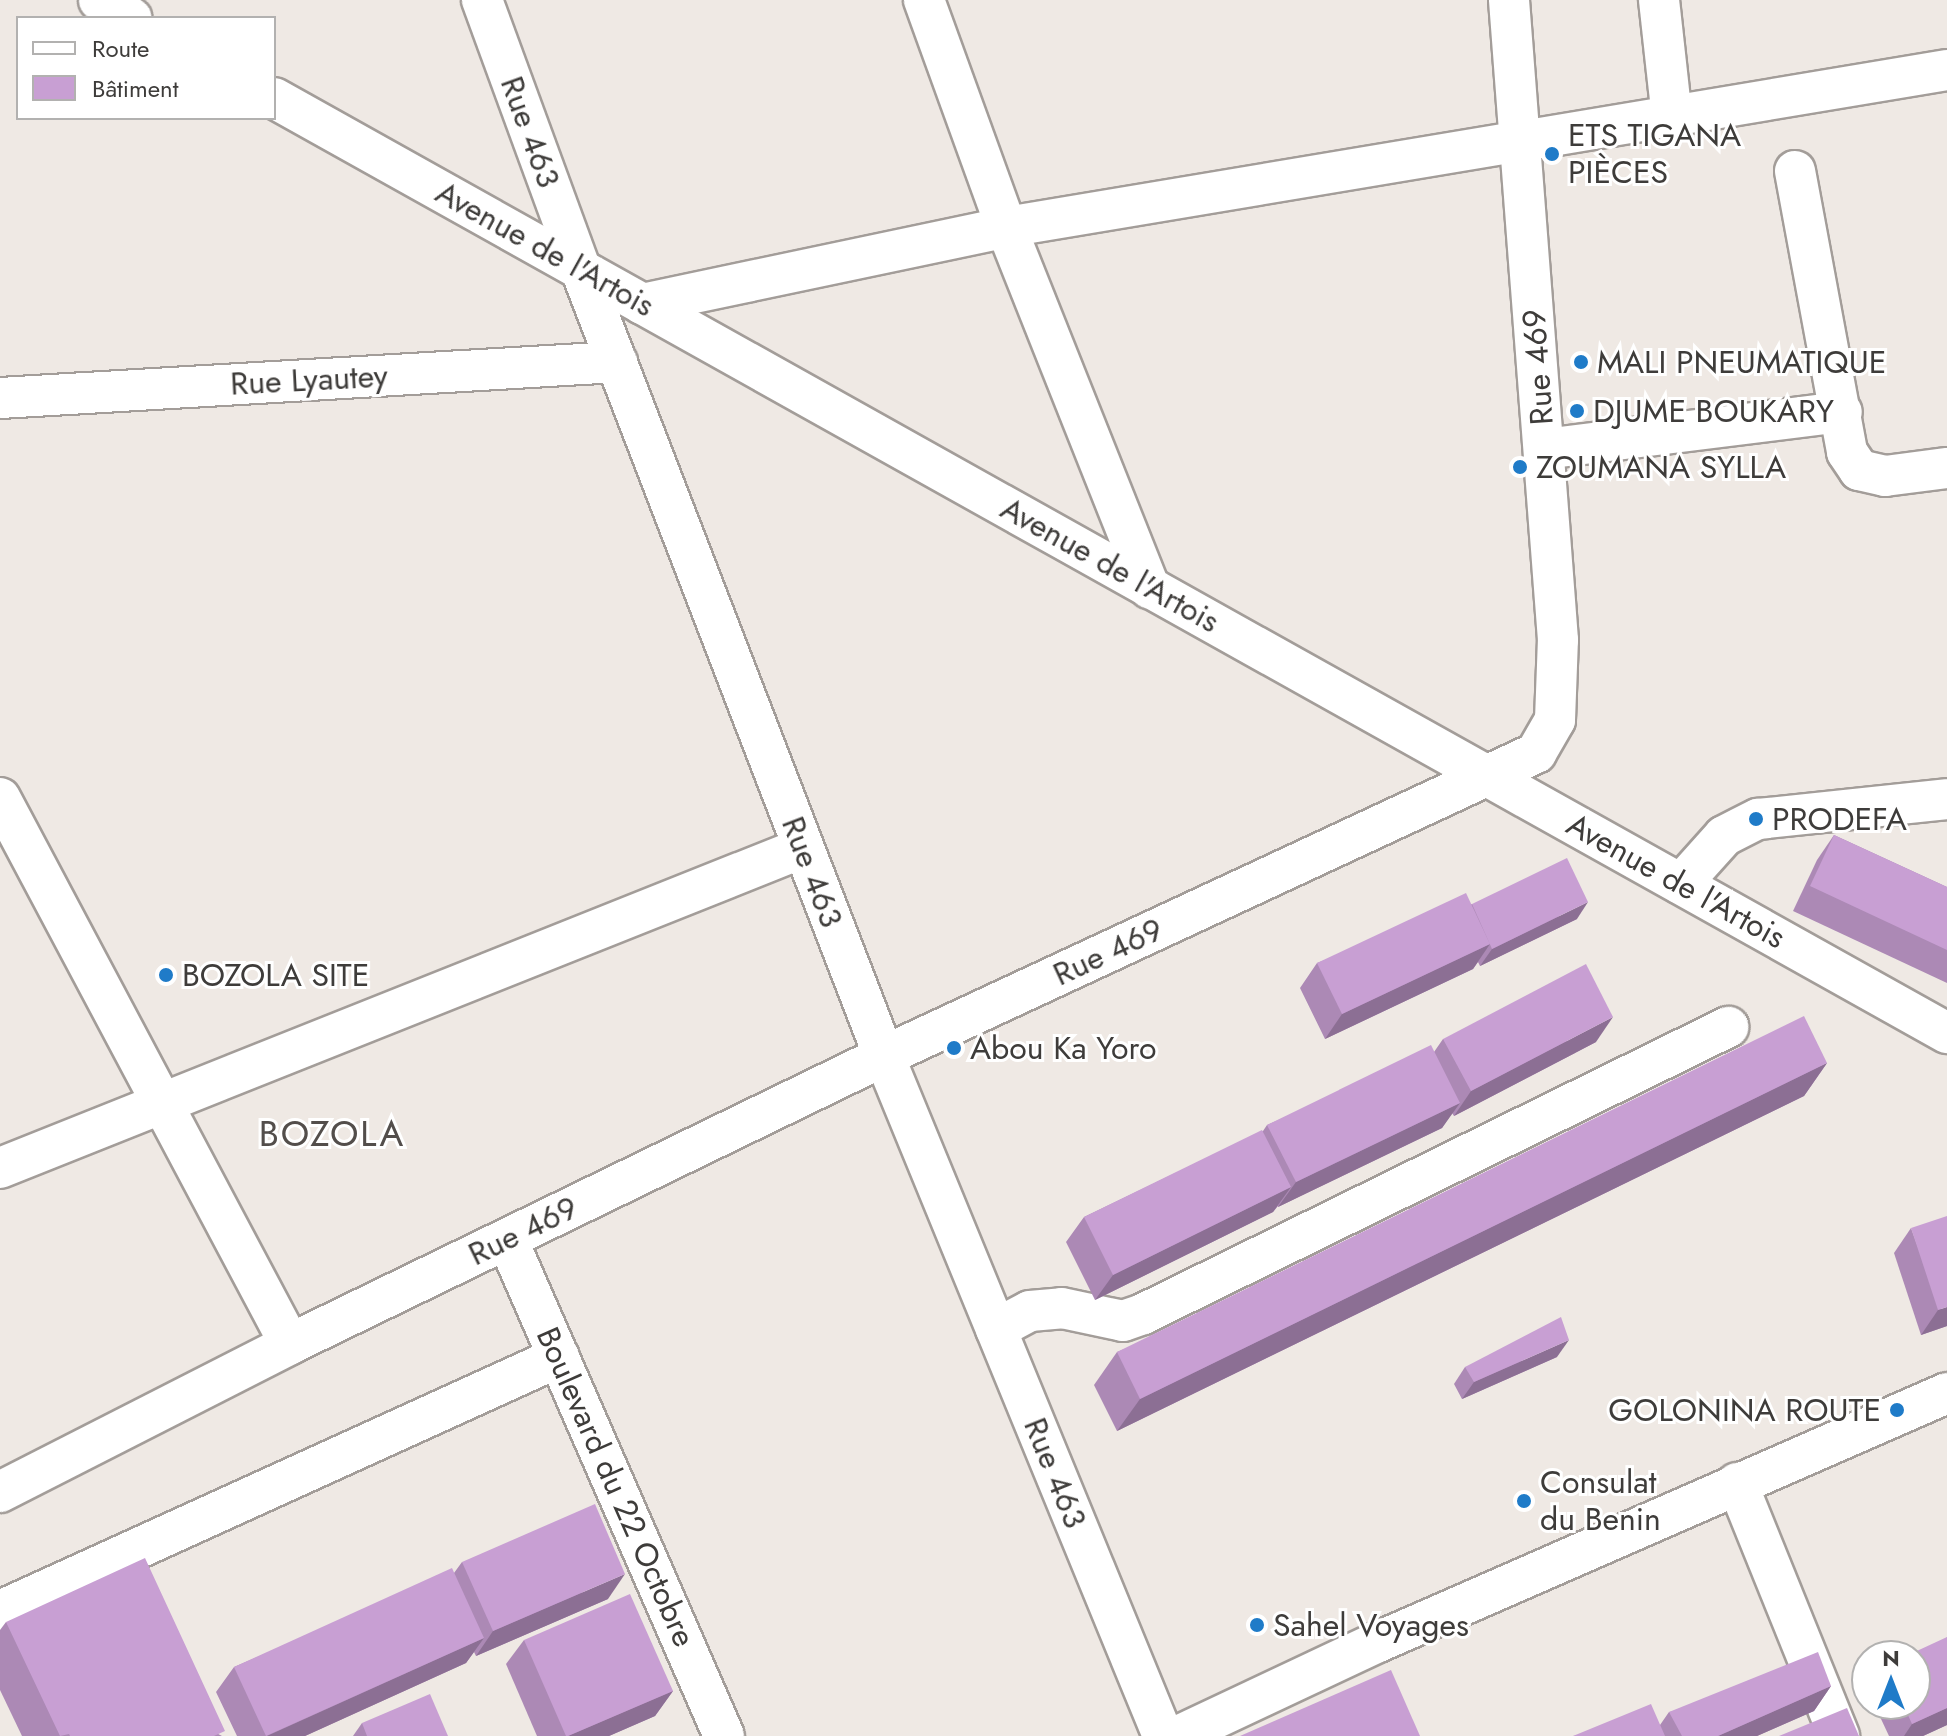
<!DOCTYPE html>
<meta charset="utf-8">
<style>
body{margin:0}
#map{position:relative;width:1947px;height:1736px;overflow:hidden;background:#efe9e4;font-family:Jost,sans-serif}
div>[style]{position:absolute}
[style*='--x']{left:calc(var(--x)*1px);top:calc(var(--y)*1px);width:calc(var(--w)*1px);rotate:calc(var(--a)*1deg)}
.roads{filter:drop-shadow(2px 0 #a39d99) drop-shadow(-2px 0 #a39d99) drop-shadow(0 2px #a39d99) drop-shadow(0 -2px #a39d99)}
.minor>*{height:40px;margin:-20px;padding:0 20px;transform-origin:20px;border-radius:20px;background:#fff}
.wall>*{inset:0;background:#ac89b5}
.shaded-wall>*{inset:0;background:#8c6f94}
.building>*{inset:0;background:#c89fd3}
.dots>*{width:22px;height:22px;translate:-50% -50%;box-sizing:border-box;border:4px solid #fff;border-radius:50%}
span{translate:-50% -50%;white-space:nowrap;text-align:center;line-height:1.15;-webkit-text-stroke:6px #fff;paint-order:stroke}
.street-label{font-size:32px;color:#3e3c3a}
.poi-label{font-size:32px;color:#3e3c3a}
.left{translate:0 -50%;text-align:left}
.right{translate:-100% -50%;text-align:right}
.quarter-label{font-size:36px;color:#534e4b;letter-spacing:2px}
.legend{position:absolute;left:16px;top:16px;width:260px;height:104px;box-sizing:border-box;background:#fff;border:2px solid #b2b1b0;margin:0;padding:10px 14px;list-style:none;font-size:24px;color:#3e3c3a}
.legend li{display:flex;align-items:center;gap:16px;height:40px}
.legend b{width:40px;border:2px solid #b2b1b0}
.north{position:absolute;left:1851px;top:1640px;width:80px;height:80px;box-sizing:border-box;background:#fff;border:2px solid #b2b1b0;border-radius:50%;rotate:0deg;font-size:22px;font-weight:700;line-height:32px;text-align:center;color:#3e3c3a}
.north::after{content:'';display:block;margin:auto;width:28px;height:36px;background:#1f7bc8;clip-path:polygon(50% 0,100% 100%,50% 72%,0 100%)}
</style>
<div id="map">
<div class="roads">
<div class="minor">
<i style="--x:99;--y:0;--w:37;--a:29"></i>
<i style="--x:482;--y:0;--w:288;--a:69.9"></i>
<i style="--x:581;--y:270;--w:842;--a:68.92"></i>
<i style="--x:884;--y:1056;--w:735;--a:67.69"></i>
<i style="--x:924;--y:0;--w:241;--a:70.1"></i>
<i style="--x:1006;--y:227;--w:389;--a:68.3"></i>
<i style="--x:1659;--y:0;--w:118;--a:83.7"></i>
<i style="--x:274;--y:98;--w:1917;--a:29.2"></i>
<i style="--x:1795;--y:171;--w:286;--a:79.5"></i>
<i style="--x:1847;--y:452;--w:22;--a:56"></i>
<i style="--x:1859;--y:470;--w:27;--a:13"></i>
<i style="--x:1885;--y:476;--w:63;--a:-7.4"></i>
<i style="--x:642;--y:304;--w:372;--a:-11.9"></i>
<i style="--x:1006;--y:227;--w:954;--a:-9.47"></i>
<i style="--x:0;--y:398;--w:618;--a:-3.34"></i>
<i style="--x:1544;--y:449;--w:300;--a:-7.1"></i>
<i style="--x:0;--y:798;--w:618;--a:62.03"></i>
<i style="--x:1681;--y:884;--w:64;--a:-48.1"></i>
<i style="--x:1724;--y:836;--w:38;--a:-27"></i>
<i style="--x:1758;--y:819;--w:190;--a:-6"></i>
<i style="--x:0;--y:1168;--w:863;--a:-21.75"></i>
<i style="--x:507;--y:1239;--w:542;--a:66.41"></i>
<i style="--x:996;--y:1329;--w:38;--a:-28"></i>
<i style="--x:1030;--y:1311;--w:32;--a:-5"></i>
<i style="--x:1062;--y:1308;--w:62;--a:12"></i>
<i style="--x:1123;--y:1321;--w:21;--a:-19"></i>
<i style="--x:1143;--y:1314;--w:652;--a:-26.13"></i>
<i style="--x:1737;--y:1483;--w:273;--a:68"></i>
<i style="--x:0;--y:1492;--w:326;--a:-27"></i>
<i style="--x:290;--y:1344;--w:660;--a:-25.87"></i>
<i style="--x:884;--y:1056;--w:719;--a:-24.93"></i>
<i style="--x:1536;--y:753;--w:38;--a:-60"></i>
<i style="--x:1555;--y:720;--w:80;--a:-87.9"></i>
<i style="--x:1558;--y:640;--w:642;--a:-94.38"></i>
<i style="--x:0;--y:1611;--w:614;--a:-24.44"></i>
<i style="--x:1178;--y:1736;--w:221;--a:-25.2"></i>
<i style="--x:1378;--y:1642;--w:621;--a:-23.63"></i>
</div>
</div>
<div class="wall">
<i style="clip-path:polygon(1834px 835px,1947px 887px,1947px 983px,1793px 911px,1817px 860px)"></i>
<i style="clip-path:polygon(1472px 904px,1577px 919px,1480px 966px,1478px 962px,1473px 969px,1325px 1039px,1300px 988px,1317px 963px)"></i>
<i style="clip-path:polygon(1443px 1039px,1596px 1042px,1454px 1116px,1452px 1113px,1442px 1128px,1278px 1207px,1278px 1206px,1273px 1212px,1095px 1300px,1066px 1242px,1084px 1217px,1263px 1131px,1267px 1125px,1434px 1052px)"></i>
<i style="clip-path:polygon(1827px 1063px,1804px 1096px,1117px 1431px,1094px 1385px,1117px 1352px)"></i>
<i style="clip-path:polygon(1911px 1228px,1947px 1326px,1921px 1335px,1894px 1253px)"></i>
<i style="clip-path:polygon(1557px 1357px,1462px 1399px,1454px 1384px,1465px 1367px)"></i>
<i style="clip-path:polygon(462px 1562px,608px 1599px,476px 1656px,474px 1652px,466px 1663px,305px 1736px,237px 1736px,216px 1692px,234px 1667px,454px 1573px)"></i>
<i style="clip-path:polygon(6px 1622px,222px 1736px,22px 1736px,0 1690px,0 1630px)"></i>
<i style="clip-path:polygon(1947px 1637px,1947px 1725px,1923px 1736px,1889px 1736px,1874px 1704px,1915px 1704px)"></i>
<i style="clip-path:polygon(524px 1640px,673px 1691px,655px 1716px,609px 1736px,537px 1736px,506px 1664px)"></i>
<i style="clip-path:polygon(1831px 1686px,1814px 1711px,1757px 1736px,1573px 1736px,1660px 1725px,1669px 1712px)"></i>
<i style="clip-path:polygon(362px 1723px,448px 1736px,353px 1736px)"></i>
</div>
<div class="shaded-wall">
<i style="clip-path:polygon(1588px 902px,1577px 919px,1480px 966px,1492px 949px)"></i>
<i style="clip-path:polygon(1490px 944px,1473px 969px,1325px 1039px,1342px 1014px)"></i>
<i style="clip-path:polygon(1613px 1017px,1596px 1042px,1454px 1116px,1471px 1091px)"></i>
<i style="clip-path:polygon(1827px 1063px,1804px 1096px,1117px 1431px,1140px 1399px)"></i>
<i style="clip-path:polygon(1460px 1103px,1442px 1128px,1278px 1207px,1296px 1182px)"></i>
<i style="clip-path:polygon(1291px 1187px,1273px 1212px,1095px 1300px,1113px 1275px)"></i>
<i style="clip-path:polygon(1947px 1307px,1947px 1326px,1921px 1335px,1938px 1310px)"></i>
<i style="clip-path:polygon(1569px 1340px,1557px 1357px,1462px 1399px,1474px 1382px)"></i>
<i style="clip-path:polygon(625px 1574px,608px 1599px,476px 1656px,493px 1631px)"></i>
<i style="clip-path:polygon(484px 1638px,466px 1663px,305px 1736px,267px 1736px)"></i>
<i style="clip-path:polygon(1831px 1686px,1814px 1711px,1757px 1736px,1718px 1736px)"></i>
<i style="clip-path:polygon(673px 1691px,655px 1716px,609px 1736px,568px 1736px)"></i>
<i style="clip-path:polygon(1947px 1708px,1947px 1725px,1923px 1736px,1904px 1736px,1912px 1724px)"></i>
</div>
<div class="building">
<i style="clip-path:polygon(1834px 835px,1947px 887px,1947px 950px,1810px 886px)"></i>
<i style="clip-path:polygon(1567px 858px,1588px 902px,1492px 949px,1472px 904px)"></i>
<i style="clip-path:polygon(1466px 893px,1490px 944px,1342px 1014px,1317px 963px)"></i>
<i style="clip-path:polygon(1586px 964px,1613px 1017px,1471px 1091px,1443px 1039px)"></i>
<i style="clip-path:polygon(1804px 1016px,1827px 1063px,1140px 1399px,1117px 1352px)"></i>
<i style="clip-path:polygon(1431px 1045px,1460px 1103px,1296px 1182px,1267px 1125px)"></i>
<i style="clip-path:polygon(1262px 1130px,1291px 1187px,1113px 1275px,1084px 1217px)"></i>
<i style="clip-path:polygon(1947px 1216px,1947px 1307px,1938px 1310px,1911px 1228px)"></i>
<i style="clip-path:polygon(1561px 1317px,1569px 1340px,1474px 1382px,1465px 1367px)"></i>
<i style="clip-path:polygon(595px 1504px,625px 1574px,493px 1631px,462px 1562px)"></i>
<i style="clip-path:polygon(145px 1558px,225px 1731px,214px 1736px,70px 1736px,69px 1734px,60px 1736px,6px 1622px)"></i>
<i style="clip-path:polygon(452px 1568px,484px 1638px,266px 1736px,234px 1667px)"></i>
<i style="clip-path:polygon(630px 1594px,673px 1691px,568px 1736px,566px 1736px,524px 1640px)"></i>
<i style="clip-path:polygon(1947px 1637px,1947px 1708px,1912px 1724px,1903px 1704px,1915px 1704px,1915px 1656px,1906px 1656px)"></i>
<i style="clip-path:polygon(1818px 1652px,1831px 1686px,1718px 1736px,1682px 1736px,1669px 1712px)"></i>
<i style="clip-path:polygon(1391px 1670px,1420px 1736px,1240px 1736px)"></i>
<i style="clip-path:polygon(430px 1694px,448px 1736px,367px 1736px,362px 1723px)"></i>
<i style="clip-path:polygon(1651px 1704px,1665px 1736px,1573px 1736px)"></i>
<i style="clip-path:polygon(1847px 1708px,1859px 1736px,1779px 1736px)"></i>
</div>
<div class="dots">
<i style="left:1552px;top:154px;background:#1f7bc8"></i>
<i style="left:1581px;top:362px;background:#1f7bc8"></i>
<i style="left:1577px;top:411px;background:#1f7bc8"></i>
<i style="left:1520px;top:467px;background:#1f7bc8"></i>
<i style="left:1756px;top:819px;background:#1f7bc8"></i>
<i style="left:166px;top:975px;background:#1f7bc8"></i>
<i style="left:954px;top:1048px;background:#1f7bc8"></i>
<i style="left:1897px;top:1410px;background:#1f7bc8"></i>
<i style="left:1524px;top:1501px;background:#1f7bc8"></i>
<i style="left:1257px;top:1625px;background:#1f7bc8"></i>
</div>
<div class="street-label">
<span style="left:530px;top:132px;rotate:70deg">Rue 463</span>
<span style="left:545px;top:249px;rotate:29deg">Avenue de l'Artois</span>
<span style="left:1538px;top:367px;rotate:-94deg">Rue 469</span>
<span style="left:309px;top:380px;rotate:-3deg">Rue Lyautey</span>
<span style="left:1110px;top:565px;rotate:29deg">Avenue de l'Artois</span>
<span style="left:812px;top:872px;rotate:69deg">Rue 463</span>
<span style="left:1676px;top:881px;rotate:29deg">Avenue de l'Artois</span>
<span style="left:1108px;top:952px;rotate:-25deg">Rue 469</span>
<span style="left:523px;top:1231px;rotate:-26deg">Rue 469</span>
<span style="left:1055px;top:1473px;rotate:68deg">Rue 463</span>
<span style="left:616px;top:1487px;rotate:66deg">Boulevard du 22 Octobre</span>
</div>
<div class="poi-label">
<span class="left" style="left:1568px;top:154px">ETS TIGANA<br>PIÈCES</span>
<span class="left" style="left:1597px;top:362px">MALI PNEUMATIQUE</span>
<span class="left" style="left:1593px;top:411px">DJUME BOUKARY</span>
<span class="left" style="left:1536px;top:467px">ZOUMANA SYLLA</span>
<span class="left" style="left:1772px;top:819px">PRODEFA</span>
<span class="left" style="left:182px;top:975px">BOZOLA SITE</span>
<span class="left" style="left:970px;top:1048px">Abou Ka Yoro</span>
<span class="right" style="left:1881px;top:1410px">GOLONINA ROUTE</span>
<span class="left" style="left:1540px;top:1501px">Consulat<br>du Benin</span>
<span class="left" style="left:1273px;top:1625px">Sahel Voyages</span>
</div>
<div class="quarter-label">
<span style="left:332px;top:1134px">BOZOLA</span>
</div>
<ul class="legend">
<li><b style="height:10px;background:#fff"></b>Route</li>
<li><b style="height:22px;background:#c89fd3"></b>Bâtiment</li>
</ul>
<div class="north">N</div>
</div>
